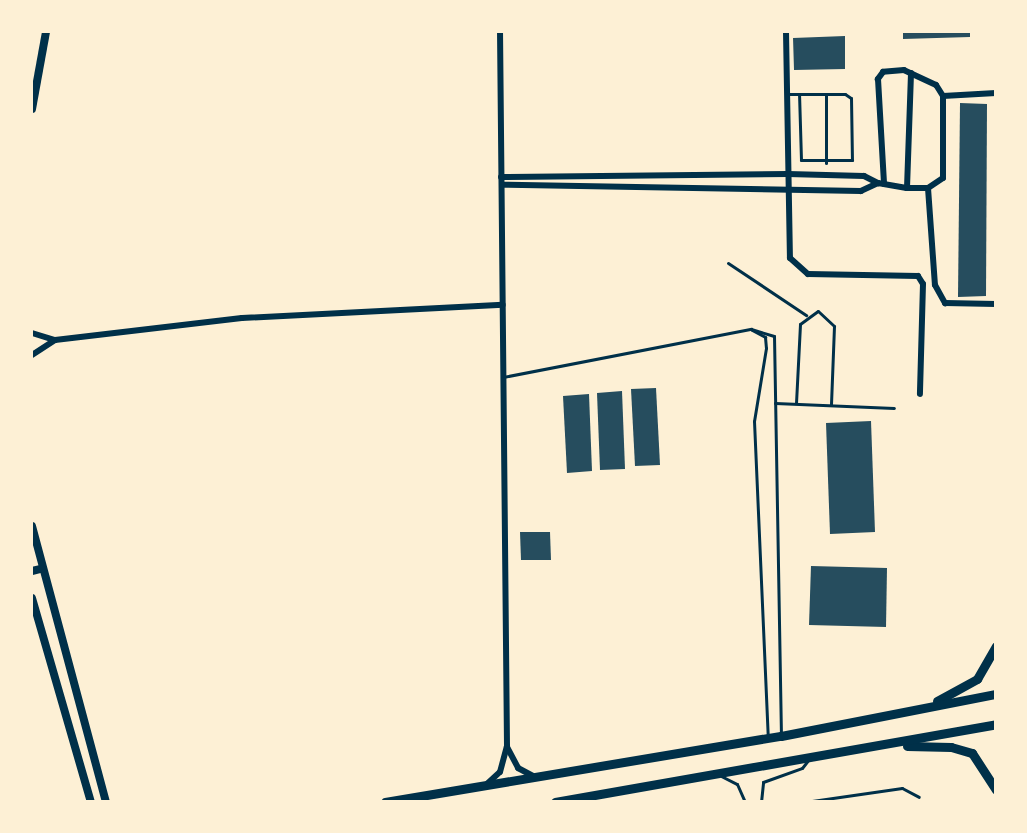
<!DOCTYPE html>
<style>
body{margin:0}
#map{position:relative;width:1027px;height:833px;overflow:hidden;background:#fdf0d5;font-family:"Playfair Display",serif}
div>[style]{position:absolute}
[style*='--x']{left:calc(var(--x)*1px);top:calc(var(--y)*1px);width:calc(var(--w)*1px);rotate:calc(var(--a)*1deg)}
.building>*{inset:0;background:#264d5e}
.service>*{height:3px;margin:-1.5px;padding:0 1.5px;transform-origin:1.5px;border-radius:1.5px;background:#003049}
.minor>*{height:6px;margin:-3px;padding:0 3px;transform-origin:3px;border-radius:3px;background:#003049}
.tertiary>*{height:8px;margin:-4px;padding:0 4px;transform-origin:4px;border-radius:4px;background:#003049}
.primary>*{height:9px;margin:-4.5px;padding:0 4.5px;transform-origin:4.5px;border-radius:4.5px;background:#003049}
span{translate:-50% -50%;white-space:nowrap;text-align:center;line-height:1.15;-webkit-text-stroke:6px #fdf0d5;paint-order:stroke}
.frame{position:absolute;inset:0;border:33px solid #fdf0d5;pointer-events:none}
</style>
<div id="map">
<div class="building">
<i style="clip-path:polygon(903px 32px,970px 32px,970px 37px,903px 39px)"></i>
<i style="clip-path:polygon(845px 36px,845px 69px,794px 70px,793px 38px)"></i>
<i style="clip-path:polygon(960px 103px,987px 104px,986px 296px,958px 297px)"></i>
<i style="clip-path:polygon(656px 388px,660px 465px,635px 466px,631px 389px)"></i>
<i style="clip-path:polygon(622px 391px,625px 469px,600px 470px,597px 393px)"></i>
<i style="clip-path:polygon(589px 394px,592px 471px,567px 473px,563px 396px)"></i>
<i style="clip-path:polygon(871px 421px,875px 532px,830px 534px,826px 423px)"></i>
<i style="clip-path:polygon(520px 532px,550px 532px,551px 560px,521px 560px)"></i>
<i style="clip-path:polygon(811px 566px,887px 568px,886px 627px,809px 625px)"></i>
</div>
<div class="service">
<i style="--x:788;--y:94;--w:57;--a:0"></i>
<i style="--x:845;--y:94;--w:7;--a:34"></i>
<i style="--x:851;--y:98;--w:62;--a:89.1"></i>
<i style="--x:852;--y:160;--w:51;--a:180"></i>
<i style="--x:801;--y:160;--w:66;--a:-91.7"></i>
<i style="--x:826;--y:163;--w:69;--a:-90"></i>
<i style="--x:728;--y:263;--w:94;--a:33.7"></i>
<i style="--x:752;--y:330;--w:15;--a:28"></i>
<i style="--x:765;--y:337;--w:11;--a:85"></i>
<i style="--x:766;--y:348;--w:74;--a:99.3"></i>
<i style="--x:754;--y:421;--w:315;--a:87.5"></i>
<i style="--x:503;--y:377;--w:253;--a:-11"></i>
<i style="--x:751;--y:329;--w:24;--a:17"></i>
<i style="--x:774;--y:336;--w:399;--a:89"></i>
<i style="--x:775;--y:403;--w:119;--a:2.4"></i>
<i style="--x:796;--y:403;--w:79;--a:-87.1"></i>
<i style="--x:800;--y:324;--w:22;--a:-36"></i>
<i style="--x:818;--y:311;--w:22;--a:43"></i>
<i style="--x:834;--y:326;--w:79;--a:92.2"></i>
<i style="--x:721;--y:776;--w:18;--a:27"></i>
<i style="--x:737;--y:784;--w:20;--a:66"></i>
<i style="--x:761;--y:802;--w:20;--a:-84"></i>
<i style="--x:763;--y:782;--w:41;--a:-19.7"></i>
<i style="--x:802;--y:768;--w:11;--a:-52"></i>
<i style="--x:805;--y:802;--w:98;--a:-8.2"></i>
<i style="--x:902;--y:788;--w:19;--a:28"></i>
</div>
<div class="minor">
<i style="--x:786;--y:32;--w:226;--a:89"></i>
<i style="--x:790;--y:258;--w:24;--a:42"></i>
<i style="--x:808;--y:274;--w:110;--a:1"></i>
<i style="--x:918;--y:276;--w:9;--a:58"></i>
<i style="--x:923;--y:284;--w:110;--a:91.6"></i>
<i style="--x:943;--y:96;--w:53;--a:-3.2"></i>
<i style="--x:501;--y:177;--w:287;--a:-0.6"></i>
<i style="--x:788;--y:174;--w:76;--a:1.5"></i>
<i style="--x:864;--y:176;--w:16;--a:27"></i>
<i style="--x:878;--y:183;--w:19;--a:155"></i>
<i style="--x:861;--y:191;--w:359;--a:-179"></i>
<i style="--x:878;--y:183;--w:29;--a:10"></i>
<i style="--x:907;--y:188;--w:21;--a:0"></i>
<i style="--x:928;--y:188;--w:18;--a:-34"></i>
<i style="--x:943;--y:178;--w:82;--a:-90"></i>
<i style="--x:943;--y:96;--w:13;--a:-122"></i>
<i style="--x:936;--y:85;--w:35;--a:-155"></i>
<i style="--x:904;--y:70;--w:21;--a:175"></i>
<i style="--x:883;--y:72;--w:9;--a:126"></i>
<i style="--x:878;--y:79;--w:105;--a:86.7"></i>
<i style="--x:907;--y:188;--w:115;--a:-88"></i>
<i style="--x:928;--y:188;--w:97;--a:85.9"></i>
<i style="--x:935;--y:285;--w:21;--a:61"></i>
<i style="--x:945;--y:303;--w:51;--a:1.1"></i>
<i style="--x:32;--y:333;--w:24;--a:17"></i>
<i style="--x:55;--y:340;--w:188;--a:-6.7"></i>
<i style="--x:242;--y:318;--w:261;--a:-2.9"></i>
<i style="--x:32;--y:355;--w:27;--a:-33"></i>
<i style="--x:507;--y:747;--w:24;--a:62"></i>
<i style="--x:518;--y:768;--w:17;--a:28"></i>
<i style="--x:488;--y:783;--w:16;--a:-43"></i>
<i style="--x:500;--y:772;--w:27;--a:-75"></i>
<i style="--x:507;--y:746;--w:714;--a:-90.56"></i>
</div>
<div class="tertiary">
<i style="--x:32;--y:109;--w:78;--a:-79.7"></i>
<i style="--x:32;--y:526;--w:286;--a:75"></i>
<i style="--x:32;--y:571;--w:9;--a:-13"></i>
<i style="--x:32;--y:598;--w:212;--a:73.9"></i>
</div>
<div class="primary">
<i style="--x:937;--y:701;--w:46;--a:-28.8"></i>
<i style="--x:977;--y:679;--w:38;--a:-60"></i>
<i style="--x:907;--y:746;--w:44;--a:1.3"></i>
<i style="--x:951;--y:747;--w:22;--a:16"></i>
<i style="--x:972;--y:753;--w:44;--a:57"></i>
<i style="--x:385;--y:802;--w:401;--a:-9.5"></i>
<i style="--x:781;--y:736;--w:219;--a:-11.1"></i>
<i style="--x:555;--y:802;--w:448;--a:-10"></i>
</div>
<div class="frame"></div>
</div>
